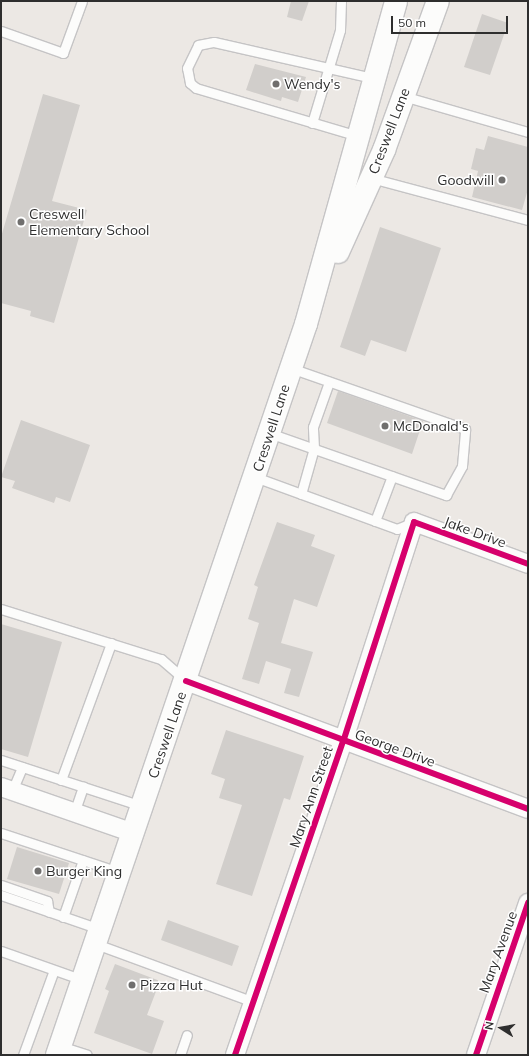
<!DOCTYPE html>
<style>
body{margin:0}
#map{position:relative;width:529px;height:1056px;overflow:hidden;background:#ece8e4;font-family:Mulish,sans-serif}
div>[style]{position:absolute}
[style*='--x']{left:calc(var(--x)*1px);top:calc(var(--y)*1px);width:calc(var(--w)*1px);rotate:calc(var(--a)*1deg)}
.building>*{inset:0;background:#d1cecb}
.roads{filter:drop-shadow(1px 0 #c5c4c5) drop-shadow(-1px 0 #c5c4c5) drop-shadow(0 1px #c5c4c5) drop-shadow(0 -1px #c5c4c5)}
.service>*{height:9px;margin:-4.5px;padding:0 4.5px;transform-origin:4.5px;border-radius:4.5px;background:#fcfcfb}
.minor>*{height:18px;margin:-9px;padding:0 9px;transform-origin:9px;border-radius:9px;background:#fcfcfb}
.secondary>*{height:22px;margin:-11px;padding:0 11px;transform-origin:11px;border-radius:11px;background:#fcfcfb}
.cycleway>*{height:6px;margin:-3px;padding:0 3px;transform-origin:3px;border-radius:3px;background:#d6006c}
.dots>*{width:11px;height:11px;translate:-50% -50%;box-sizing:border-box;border:2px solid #fff;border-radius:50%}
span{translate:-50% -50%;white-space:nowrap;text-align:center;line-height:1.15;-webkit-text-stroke:3px #fff;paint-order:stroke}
.poi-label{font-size:14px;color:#2e2e2e}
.left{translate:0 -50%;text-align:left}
.right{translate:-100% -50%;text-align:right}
.street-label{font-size:14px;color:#2e2e2e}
.frame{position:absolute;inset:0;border:2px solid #2e2e2e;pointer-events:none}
.north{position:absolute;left:481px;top:1008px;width:40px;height:40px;-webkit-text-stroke:3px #fff;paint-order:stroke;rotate:281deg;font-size:11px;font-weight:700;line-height:16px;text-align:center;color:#2e2e2e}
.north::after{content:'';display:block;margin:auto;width:14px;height:18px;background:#2e2e2e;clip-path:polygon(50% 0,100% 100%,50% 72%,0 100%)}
.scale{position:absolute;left:391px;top:16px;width:117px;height:18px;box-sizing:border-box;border:2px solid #2e2e2e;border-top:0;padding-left:5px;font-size:12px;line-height:14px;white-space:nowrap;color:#2e2e2e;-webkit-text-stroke:3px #fff;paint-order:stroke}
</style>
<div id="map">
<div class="building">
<i style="clip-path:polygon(291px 1px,309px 1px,302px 21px,287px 17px)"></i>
<i style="clip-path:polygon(482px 14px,508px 23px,490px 75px,464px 67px)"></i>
<i style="clip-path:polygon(255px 64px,306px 77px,298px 102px,282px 97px,281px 101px,246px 90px)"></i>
<i style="clip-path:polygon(43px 94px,80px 105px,52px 201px,87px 210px,54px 323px,30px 316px,31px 311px,1px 303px,1px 237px)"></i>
<i style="clip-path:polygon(488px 136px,528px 147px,528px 189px,522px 210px,472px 197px,478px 171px,471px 169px,476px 148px,484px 150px)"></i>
<i style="clip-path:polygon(380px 227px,441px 248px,406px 352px,371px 340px,365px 356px,340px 347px)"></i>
<i style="clip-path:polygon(338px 391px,423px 421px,412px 454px,327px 423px)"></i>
<i style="clip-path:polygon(21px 420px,90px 445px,70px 502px,56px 497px,54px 503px,12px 488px,15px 481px,1px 477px)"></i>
<i style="clip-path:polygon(277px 522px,315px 535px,311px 546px,335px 555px,317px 607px,294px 599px,281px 643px,313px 652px,299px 697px,284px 693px,291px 669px,266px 661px,259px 684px,242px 679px,259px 623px,248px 619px,258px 587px,254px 585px)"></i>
<i style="clip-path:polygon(1px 624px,62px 642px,28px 757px,1px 749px)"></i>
<i style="clip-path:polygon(226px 730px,304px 756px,290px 800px,284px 798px,252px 896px,216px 884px,242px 805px,219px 798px,225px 779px,211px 774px)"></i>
<i style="clip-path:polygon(17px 847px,69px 863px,59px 894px,7px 879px)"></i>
<i style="clip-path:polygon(168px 920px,239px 946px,232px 966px,161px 940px)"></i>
<i style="clip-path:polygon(115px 964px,160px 981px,147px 1015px,164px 1021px,152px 1054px,94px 1033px,109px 991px,105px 989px)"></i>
</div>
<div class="roads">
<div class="service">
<i style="--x:1;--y:31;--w:66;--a:19.5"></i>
<i style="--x:63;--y:53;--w:55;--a:-69.9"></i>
<i style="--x:403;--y:96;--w:130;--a:16.1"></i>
<i style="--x:312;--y:123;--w:97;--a:-73.2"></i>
<i style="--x:340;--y:30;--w:29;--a:-88"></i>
<i style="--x:358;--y:136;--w:169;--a:-163.5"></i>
<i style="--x:196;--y:88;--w:8;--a:-140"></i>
<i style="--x:190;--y:83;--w:15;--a:-101"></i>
<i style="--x:187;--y:68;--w:25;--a:-64"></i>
<i style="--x:198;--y:45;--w:16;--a:-11"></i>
<i style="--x:214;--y:42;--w:163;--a:12.8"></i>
<i style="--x:371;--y:178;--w:163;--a:15"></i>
<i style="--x:269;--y:433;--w:188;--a:19.3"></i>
<i style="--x:446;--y:495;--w:33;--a:-61"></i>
<i style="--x:462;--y:466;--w:37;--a:-85"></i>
<i style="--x:465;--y:429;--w:184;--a:-160.7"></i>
<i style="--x:255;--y:477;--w:151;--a:20.1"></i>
<i style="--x:397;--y:529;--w:18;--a:-22"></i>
<i style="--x:301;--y:494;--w:48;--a:-74.2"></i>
<i style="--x:314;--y:448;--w:21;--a:-93"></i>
<i style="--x:313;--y:427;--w:48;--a:-70.4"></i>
<i style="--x:375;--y:521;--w:48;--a:-69.3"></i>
<i style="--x:1;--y:609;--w:168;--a:17.4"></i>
<i style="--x:161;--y:659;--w:30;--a:41"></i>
<i style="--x:1;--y:760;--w:148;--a:18.1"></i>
<i style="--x:61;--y:780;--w:146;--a:-69.9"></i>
<i style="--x:12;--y:791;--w:26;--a:-67"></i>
<i style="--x:74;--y:813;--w:28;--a:-71"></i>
<i style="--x:1;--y:833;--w:124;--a:18.3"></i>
<i style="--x:1;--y:885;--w:49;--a:19.2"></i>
<i style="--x:47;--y:901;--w:11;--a:80"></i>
<i style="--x:1;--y:895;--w:105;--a:19"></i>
<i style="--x:63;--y:917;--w:60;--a:-70.7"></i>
<i style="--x:96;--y:944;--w:168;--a:20.2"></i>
<i style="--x:1;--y:951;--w:87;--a:19.5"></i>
<i style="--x:60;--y:1046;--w:28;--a:18"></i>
<i style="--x:23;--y:1055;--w:90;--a:-70"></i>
<i style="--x:180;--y:1055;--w:21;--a:-71"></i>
</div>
<div class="minor">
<i style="--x:186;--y:681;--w:365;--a:20.5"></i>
<i style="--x:1;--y:787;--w:141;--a:19.1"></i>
<i style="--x:235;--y:1055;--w:331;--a:-71"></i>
<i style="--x:343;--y:742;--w:231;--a:-72.1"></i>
<i style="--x:414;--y:522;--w:121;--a:20.2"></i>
<i style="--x:476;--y:1055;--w:161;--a:-71.1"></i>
</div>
<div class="secondary">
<i style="--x:338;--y:252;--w:112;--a:-65.7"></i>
<i style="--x:384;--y:150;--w:158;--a:-70.1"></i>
<i style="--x:57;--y:1055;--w:772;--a:-71.19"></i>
<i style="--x:306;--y:324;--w:335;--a:-74.4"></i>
</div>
</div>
<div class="cycleway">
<i style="--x:186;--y:681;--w:365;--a:20.5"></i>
<i style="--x:235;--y:1055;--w:331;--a:-71"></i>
<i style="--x:343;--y:742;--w:231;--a:-72.1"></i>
<i style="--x:414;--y:522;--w:121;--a:20.2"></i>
<i style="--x:476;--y:1055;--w:161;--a:-71.1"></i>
</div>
<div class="dots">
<i style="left:276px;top:84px;background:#706f6e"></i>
<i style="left:502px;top:180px;background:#706f6e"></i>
<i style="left:21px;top:222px;background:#706f6e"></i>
<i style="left:385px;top:426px;background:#706f6e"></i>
<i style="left:38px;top:871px;background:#706f6e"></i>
<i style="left:132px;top:985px;background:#706f6e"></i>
</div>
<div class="poi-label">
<span class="left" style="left:284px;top:84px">Wendy's</span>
<span class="right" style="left:494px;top:180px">Goodwill</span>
<span class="left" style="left:29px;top:222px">Creswell<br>Elementary School</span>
<span class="left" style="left:393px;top:426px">McDonald's</span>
<span class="left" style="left:46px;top:871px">Burger King</span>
<span class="left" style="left:140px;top:985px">Pizza Hut</span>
</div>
<div class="street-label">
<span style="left:389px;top:131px;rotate:-69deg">Creswell Lane</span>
<span style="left:271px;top:428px;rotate:-72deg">Creswell Lane</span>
<span style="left:475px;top:532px;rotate:20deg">Jake Drive</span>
<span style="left:167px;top:735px;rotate:-71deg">Creswell Lane</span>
<span style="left:395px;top:748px;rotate:20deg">George Drive</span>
<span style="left:311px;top:797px;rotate:-71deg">Mary Ann Street</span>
<span style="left:498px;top:952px;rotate:-70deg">Mary Avenue</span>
</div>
<div class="frame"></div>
<div class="north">N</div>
<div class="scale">50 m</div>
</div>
